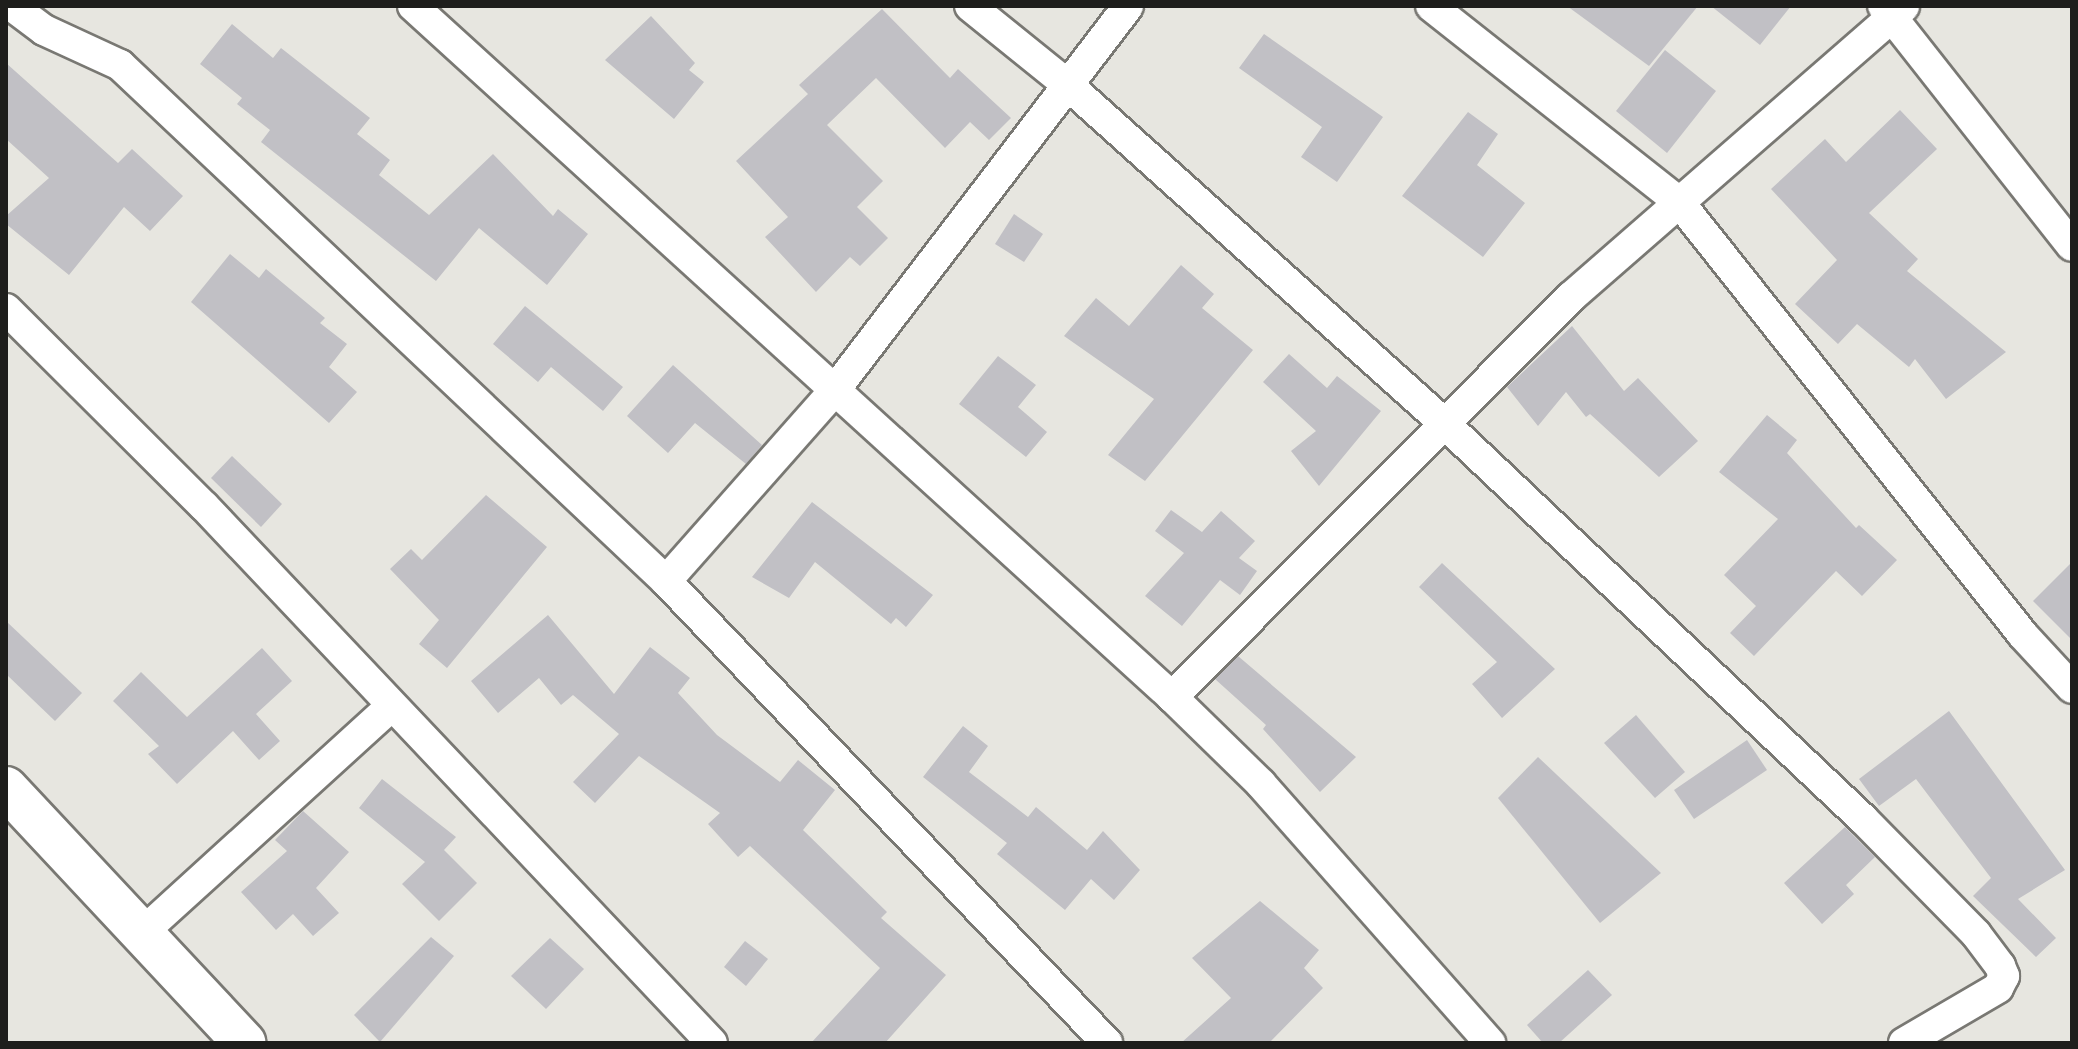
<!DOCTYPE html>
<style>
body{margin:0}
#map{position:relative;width:2078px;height:1049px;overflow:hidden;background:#e7e6e0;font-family:Barlow,sans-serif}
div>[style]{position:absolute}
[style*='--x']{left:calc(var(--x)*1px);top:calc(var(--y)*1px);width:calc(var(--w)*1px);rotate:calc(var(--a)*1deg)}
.building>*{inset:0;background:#c1c0c5}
.roads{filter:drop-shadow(2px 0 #797873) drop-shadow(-2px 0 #797873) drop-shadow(0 2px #797873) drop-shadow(0 -2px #797873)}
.street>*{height:30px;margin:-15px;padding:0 15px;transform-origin:15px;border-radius:15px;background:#fff}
.secondary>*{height:42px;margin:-21px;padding:0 21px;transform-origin:21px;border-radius:21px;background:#fff}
span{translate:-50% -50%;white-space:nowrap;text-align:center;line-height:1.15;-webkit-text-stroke:6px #e7e6e0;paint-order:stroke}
.frame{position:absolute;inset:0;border:8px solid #1e1e1c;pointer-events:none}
</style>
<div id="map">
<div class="building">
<i style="clip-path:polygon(1567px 6px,1698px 6px,1649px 66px)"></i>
<i style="clip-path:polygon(1711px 6px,1791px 6px,1760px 45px)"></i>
<i style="clip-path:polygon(882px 9px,950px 78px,958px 69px,1011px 118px,989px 140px,970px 122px,945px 148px,876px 78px,827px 125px,883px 181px,857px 207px,888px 238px,860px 266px,850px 257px,816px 292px,765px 237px,788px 217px,736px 161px,808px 94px,799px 85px)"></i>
<i style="clip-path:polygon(651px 16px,695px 63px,689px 70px,704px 82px,674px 119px,605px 60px)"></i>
<i style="clip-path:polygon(232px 24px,273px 58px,281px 48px,370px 118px,357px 134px,390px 160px,379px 175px,429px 215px,493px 154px,553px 216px,558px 209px,588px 234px,547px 285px,479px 228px,436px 281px,261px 142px,270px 130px,237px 104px,242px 98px,200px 64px)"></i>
<i style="clip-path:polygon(1264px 34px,1383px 117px,1337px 182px,1301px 157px,1322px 127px,1239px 68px)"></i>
<i style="clip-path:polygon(1665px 50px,1716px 91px,1667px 153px,1616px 111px)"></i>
<i style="clip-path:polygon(6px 63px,118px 163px,132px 149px,183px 196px,150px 231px,124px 207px,69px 275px,6px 224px,6px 216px,49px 178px,6px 139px)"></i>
<i style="clip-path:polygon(1900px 110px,1937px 149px,1869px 213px,1918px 259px,1907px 271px,2006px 352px,1946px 399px,1915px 359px,1909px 367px,1857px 324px,1838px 344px,1795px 304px,1837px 260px,1771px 189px,1825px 139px,1846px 162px)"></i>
<i style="clip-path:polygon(1468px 112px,1498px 134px,1477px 165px,1525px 203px,1483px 257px,1402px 196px)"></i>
<i style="clip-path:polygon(1014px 214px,1043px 234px,1024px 262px,995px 244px)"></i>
<i style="clip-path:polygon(230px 254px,259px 278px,266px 269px,325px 318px,320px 323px,347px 344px,329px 367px,357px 392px,329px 423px,191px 302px)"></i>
<i style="clip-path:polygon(1181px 265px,1214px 294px,1202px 308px,1253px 350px,1145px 481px,1108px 455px,1154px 399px,1064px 336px,1096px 298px,1129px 326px)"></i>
<i style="clip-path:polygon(525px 306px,623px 387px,603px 411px,551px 367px,538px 382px,493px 344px)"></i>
<i style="clip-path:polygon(1572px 326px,1624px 391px,1638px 378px,1698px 441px,1659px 477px,1590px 414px,1586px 417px,1566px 392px,1538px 426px,1507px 387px)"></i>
<i style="clip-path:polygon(1289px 354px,1327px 388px,1337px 376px,1381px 411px,1319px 486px,1291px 451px,1316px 431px,1263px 382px)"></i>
<i style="clip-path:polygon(998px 356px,1036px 385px,1018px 407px,1047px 432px,1026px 457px,959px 404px)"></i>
<i style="clip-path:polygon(673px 365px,762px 445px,746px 464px,695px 423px,668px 453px,627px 416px)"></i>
<i style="clip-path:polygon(1767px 415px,1797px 440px,1787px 453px,1856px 528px,1859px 525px,1897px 560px,1862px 596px,1836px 571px,1754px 656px,1730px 633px,1756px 606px,1724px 575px,1778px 519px,1719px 472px)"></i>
<i style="clip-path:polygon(232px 456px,282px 504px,261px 527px,211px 478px)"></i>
<i style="clip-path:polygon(486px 495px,547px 547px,447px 668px,419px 644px,439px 620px,390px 569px,411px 549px,422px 560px)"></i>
<i style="clip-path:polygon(812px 502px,933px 595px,906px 627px,896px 618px,891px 624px,815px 562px,789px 598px,752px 577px)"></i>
<i style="clip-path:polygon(1171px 510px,1202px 532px,1221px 511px,1255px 541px,1239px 558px,1257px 571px,1240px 595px,1220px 580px,1182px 626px,1145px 596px,1184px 553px,1155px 531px)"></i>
<i style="clip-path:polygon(2072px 562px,2072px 640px,2033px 601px)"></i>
<i style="clip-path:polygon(1442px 563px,1555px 669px,1502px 718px,1472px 684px,1497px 662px,1419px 587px)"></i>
<i style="clip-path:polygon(548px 615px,614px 694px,650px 647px,690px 678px,678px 693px,717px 735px,780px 782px,798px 760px,835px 790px,803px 830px,887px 912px,881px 918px,946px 975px,885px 1043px,811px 1043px,880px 968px,750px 846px,738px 857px,708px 824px,720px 813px,639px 756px,595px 803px,573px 782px,619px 734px,573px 695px,561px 705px,539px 678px,498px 713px,471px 681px)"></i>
<i style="clip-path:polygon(6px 621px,82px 693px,55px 721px,6px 674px)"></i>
<i style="clip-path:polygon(262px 648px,292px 681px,256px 714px,280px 741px,259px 760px,233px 731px,177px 784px,148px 754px,159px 746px,113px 701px,141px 672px,187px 717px)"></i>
<i style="clip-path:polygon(1238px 656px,1356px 757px,1320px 792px,1263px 729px,1266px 725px,1215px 679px)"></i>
<i style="clip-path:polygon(1949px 711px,2065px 870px,2018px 899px,2056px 938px,2036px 957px,1973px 896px,1991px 878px,1916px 779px,1879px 806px,1859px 779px)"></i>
<i style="clip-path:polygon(1636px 715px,1685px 772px,1655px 798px,1604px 743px)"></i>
<i style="clip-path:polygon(963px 726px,988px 746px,969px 772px,1028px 817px,1036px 807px,1087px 850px,1103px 831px,1140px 870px,1114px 900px,1091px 879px,1065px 910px,997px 854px,1007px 843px,923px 777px)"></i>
<i style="clip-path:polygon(1747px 740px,1767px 770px,1694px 819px,1674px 790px)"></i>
<i style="clip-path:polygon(1538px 757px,1661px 873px,1600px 923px,1498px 798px)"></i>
<i style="clip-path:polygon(382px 779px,456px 837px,444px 850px,477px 883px,439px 921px,402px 884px,425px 862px,359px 808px)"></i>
<i style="clip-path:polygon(303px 811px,349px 852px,316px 888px,339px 913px,313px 936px,293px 914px,276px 930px,241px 892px,287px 851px,275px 840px)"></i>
<i style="clip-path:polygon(1845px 827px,1875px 857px,1846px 885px,1854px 894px,1822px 924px,1784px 883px)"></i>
<i style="clip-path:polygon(1260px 901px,1319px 950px,1304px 968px,1323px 988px,1269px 1043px,1181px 1043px,1231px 998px,1192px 958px)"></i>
<i style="clip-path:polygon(431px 937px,454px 956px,380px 1042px,354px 1015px)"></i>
<i style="clip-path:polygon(550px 938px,584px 969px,546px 1009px,511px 976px)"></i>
<i style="clip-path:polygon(745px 941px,768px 959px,746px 986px,724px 967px)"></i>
<i style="clip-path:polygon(1588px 970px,1612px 995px,1559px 1043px,1543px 1043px,1527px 1025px)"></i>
</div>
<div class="roads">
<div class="street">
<i style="--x:12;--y:6;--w:40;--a:37"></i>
<i style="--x:44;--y:30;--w:84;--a:24.7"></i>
<i style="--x:120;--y:65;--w:751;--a:43.38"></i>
<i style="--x:666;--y:581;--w:639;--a:46.33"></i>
<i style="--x:413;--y:6;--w:1026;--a:42.31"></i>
<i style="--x:1172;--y:697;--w:124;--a:44.3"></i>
<i style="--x:1261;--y:784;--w:346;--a:48.5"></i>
<i style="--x:970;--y:6;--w:127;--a:38.9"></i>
<i style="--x:1069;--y:86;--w:506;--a:41.95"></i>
<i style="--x:1445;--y:424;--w:575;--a:43.38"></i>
<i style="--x:1863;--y:819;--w:161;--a:45.5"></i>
<i style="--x:1976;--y:934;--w:40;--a:53"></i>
<i style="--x:2000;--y:966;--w:11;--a:68"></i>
<i style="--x:2004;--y:976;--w:13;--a:117"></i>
<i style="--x:1998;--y:988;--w:109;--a:149.7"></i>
<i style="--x:1431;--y:6;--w:316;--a:38.3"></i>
<i style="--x:1679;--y:202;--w:553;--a:51.53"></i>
<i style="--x:2023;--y:635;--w:72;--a:47.2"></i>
<i style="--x:1883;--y:6;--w:305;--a:51.8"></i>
<i style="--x:6;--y:309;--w:279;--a:44.9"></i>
<i style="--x:204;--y:506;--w:739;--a:46.59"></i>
<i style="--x:666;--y:581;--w:254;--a:-48.5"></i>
<i style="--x:834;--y:391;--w:484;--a:-52.6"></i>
<i style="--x:1172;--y:697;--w:565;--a:-45.07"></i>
<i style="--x:1571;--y:297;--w:442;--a:-41.1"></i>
<i style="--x:142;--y:933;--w:336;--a:-42.3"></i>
</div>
<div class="secondary">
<i style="--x:6;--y:788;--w:349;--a:46.9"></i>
</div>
</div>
<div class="frame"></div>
</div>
